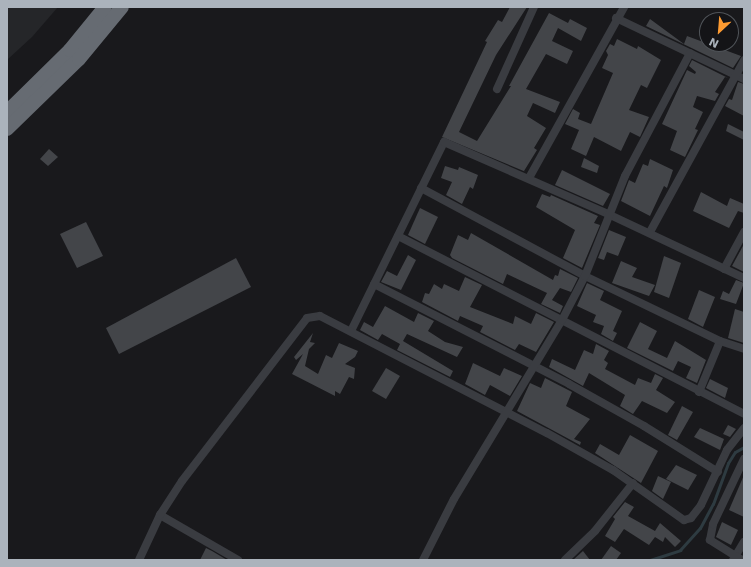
<!DOCTYPE html>
<style>
body{margin:0}
#map{position:relative;width:751px;height:567px;overflow:hidden;background:#19191c;font-family:"DejaVu Sans",sans-serif}
div>[style]{position:absolute}
[style*='--x']{left:calc(var(--x)*1px);top:calc(var(--y)*1px);width:calc(var(--w)*1px);rotate:calc(var(--a)*1deg)}
.built>*{inset:0;background:#252629}
.stream>*{height:3px;margin:-1.5px;padding:0 1.5px;transform-origin:1.5px;border-radius:1.5px;background:#2e3b41}
.building>*{inset:0;background:#434549}
.street>*{height:8px;margin:-4px;padding:0 4px;transform-origin:4px;border-radius:4px;background:#3a3c41}
.highway>*{height:14px;margin:-7px;padding:0 7px;transform-origin:7px;border-radius:7px;background:#666b72}
span{translate:-50% -50%;white-space:nowrap;text-align:center;line-height:1.15;-webkit-text-stroke:3.5px #141417;paint-order:stroke}
.frame{position:absolute;inset:0;border:8px solid #abb3bc;pointer-events:none}
.north{position:absolute;left:699px;top:12px;width:40px;height:40px;box-sizing:border-box;background:#141417;border:1px solid #505459;border-radius:50%;rotate:206deg;font-size:11px;font-weight:700;line-height:16px;text-align:center;color:#abb3bc}
.north::after{content:'';display:block;margin:auto;width:14px;height:18px;background:#fc9a31;clip-path:polygon(50% 0,100% 100%,50% 72%,0 100%)}
</style>
<div id="map">
<div class="built">
<i style="clip-path:polygon(7px 7px,58px 7px,32px 37px,7px 60px)"></i>
</div>
<div class="stream">
<i style="--x:650;--y:560;--w:32;--a:-18"></i>
<i style="--x:680;--y:550;--w:30;--a:-48"></i>
<i style="--x:700;--y:528;--w:27;--a:-62"></i>
<i style="--x:713;--y:504;--w:44;--a:-69.9"></i>
<i style="--x:728;--y:463;--w:13;--a:-58"></i>
<i style="--x:735;--y:452;--w:10;--a:-29"></i>
</div>
<div class="building">
<i style="clip-path:polygon(510px 7px,527px 7px,496px 55px,459px 132px,477px 141px,511px 86px,509px 86px,549px 13px,568px 23px,570px 19px,587px 28px,581px 41px,558px 28px,552px 41px,573px 51px,567px 64px,546px 54px,526px 89px,560px 102px,555px 113px,533px 103px,527px 116px,546px 128px,534px 148px,537px 150px,524px 171px,526px 172px,442px 137px,487px 42px,485px 41px,498px 20px,502px 22px)"></i>
<i style="clip-path:polygon(650px 19px,684px 44px,687px 36px,741px 56px,733px 68px,646px 26px)"></i>
<i style="clip-path:polygon(617px 39px,637px 49px,638px 46px,661px 60px,647px 88px,641px 85px,629px 110px,649px 117px,640px 137px,630px 132px,621px 151px,594px 137px,586px 156px,571px 149px,579px 130px,565px 124px,573px 109px,580px 113px,578px 119px,591px 124px,613px 73px,602px 68px,608px 55px,606px 51px,610px 44px,614px 46px)"></i>
<i style="clip-path:polygon(692px 60px,728px 78px,725px 77px,715px 92px,719px 94px,715px 101px,697px 96px,693px 107px,703px 112px,695px 129px,698px 130px,685px 157px,670px 150px,677px 131px,662px 124px,687px 70px,695px 74px,696px 72px,689px 66px)"></i>
<i style="clip-path:polygon(738px 82px,744px 84px,744px 116px,725px 106px,729px 99px,732px 100px)"></i>
<i style="clip-path:polygon(728px 124px,744px 132px,744px 140px,726px 131px)"></i>
<i style="clip-path:polygon(49px 149px,58px 157px,48px 166px,40px 159px)"></i>
<i style="clip-path:polygon(584px 158px,599px 166px,597px 173px,581px 167px)"></i>
<i style="clip-path:polygon(650px 159px,673px 170px,667px 188px,664px 186px,650px 216px,621px 201px,629px 180px,635px 183px,643px 164px,648px 166px)"></i>
<i style="clip-path:polygon(445px 166px,458px 170px,459px 167px,478px 175px,473px 189px,470px 187px,462px 204px,446px 195px,452px 182px,441px 178px)"></i>
<i style="clip-path:polygon(562px 170px,610px 194px,603px 206px,555px 185px)"></i>
<i style="clip-path:polygon(701px 192px,727px 206px,730px 198px,744px 204px,744px 213px,738px 211px,729px 228px,693px 211px)"></i>
<i style="clip-path:polygon(542px 194px,550px 197px,551px 195px,598px 216px,594px 223px,600px 225px,582px 268px,563px 258px,575px 230px,536px 207px)"></i>
<i style="clip-path:polygon(420px 208px,438px 217px,425px 244px,408px 235px)"></i>
<i style="clip-path:polygon(86px 222px,103px 256px,77px 268px,60px 234px)"></i>
<i style="clip-path:polygon(609px 230px,626px 237px,618px 256px,607px 252px,604px 260px,598px 258px)"></i>
<i style="clip-path:polygon(471px 233px,553px 280px,555px 275px,558px 276px,560px 269px,578px 278px,571px 292px,560px 288px,552px 300px,563px 306px,560px 313px,541px 304px,547px 293px,507px 274px,503px 284px,452px 258px,450px 255px,458px 235px,468px 240px)"></i>
<i style="clip-path:polygon(744px 244px,744px 272px,732px 266px)"></i>
<i style="clip-path:polygon(408px 255px,416px 260px,401px 290px,381px 282px,387px 271px,397px 276px)"></i>
<i style="clip-path:polygon(664px 256px,681px 263px,669px 298px,654px 292px)"></i>
<i style="clip-path:polygon(236px 258px,251px 287px,119px 354px,106px 328px)"></i>
<i style="clip-path:polygon(621px 261px,637px 268px,632px 277px,655px 285px,649px 296px,612px 283px)"></i>
<i style="clip-path:polygon(465px 277px,482px 285px,470px 307px,513px 324px,515px 316px,531px 324px,536px 313px,554px 322px,536px 352px,519px 344px,515px 350px,480px 332px,483px 326px,460px 316px,458px 321px,422px 302px,425px 293px,429px 294px,434px 284px,442px 289px,444px 284px,459px 291px)"></i>
<i style="clip-path:polygon(736px 280px,744px 283px,736px 304px,720px 299px,723px 291px,729px 294px)"></i>
<i style="clip-path:polygon(587px 283px,604px 291px,600px 300px,622px 311px,613px 331px,617px 333px,613px 341px,601px 334px,604px 326px,593px 322px,596px 315px,577px 306px)"></i>
<i style="clip-path:polygon(699px 290px,715px 297px,703px 327px,688px 319px)"></i>
<i style="clip-path:polygon(385px 306px,414px 322px,418px 313px,434px 321px,428px 331px,445px 342px,463px 347px,457px 357px,407px 334px,403px 341px,453px 371px,450px 377px,397px 350px,400px 344px,382px 334px,378px 340px,360px 330px,364px 322px,373px 327px)"></i>
<i style="clip-path:polygon(735px 309px,744px 312px,744px 343px,728px 338px)"></i>
<i style="clip-path:polygon(640px 322px,657px 331px,648px 349px,667px 358px,675px 341px,706px 360px,697px 383px,686px 378px,691px 367px,678px 361px,673px 371px,627px 348px)"></i>
<i style="clip-path:polygon(313px 333px,310px 342px,315px 343px,309px 349px,305px 366px,318px 374px,326px 355px,332px 358px,339px 343px,358px 351px,355px 357px,345px 364px,355px 368px,354px 379px,349px 377px,340px 394px,335px 391px,335px 396px,292px 374px,303px 354px,296px 360px,294px 357px)"></i>
<i style="clip-path:polygon(596px 344px,609px 351px,604px 360px,608px 363px,605px 369px,635px 385px,638px 378px,651px 383px,655px 374px,663px 378px,656px 390px,675px 402px,667px 413px,642px 401px,633px 414px,620px 406px,625px 395px,589px 373px,583px 386px,549px 367px,552px 359px,575px 370px,584px 350px,593px 354px)"></i>
<i style="clip-path:polygon(473px 363px,500px 376px,504px 368px,522px 376px,510px 396px,490px 385px,485px 395px,465px 384px)"></i>
<i style="clip-path:polygon(386px 368px,400px 376px,386px 399px,372px 391px)"></i>
<i style="clip-path:polygon(545px 378px,572px 392px,566px 406px,590px 419px,574px 439px,581px 442px,580px 445px,517px 411px,530px 383px,541px 388px)"></i>
<i style="clip-path:polygon(710px 379px,728px 388px,725px 398px,706px 388px)"></i>
<i style="clip-path:polygon(682px 406px,693px 412px,677px 440px,668px 435px)"></i>
<i style="clip-path:polygon(728px 425px,736px 429px,730px 437px,723px 434px)"></i>
<i style="clip-path:polygon(700px 428px,724px 439px,720px 450px,694px 437px)"></i>
<i style="clip-path:polygon(630px 435px,658px 451px,641px 483px,595px 453px,600px 444px,619px 455px)"></i>
<i style="clip-path:polygon(676px 465px,697px 475px,688px 490px,666px 479px)"></i>
<i style="clip-path:polygon(744px 475px,744px 517px,729px 510px)"></i>
<i style="clip-path:polygon(658px 476px,671px 482px,663px 499px,652px 491px)"></i>
<i style="clip-path:polygon(625px 502px,634px 507px,628px 516px,655px 531px,660px 523px,681px 541px,675px 547px,665px 537px,663px 542px,655px 537px,649px 545px,624px 529px,615px 542px,605px 536px,615px 519px,613px 517px)"></i>
<i style="clip-path:polygon(722px 522px,738px 530px,731px 545px,716px 537px)"></i>
<i style="clip-path:polygon(611px 546px,621px 553px,616px 560px,601px 560px)"></i>
<i style="clip-path:polygon(206px 548px,212px 551px,227px 560px,200px 560px)"></i>
<i style="clip-path:polygon(583px 551px,590px 560px,573px 560px)"></i>
</div>
<div class="street">
<i style="--x:616;--y:18;--w:142;--a:25.5"></i>
<i style="--x:497;--y:89;--w:90;--a:-65.7"></i>
<i style="--x:529;--y:178;--w:196;--a:-60.9"></i>
<i style="--x:421;--y:188;--w:186;--a:28.2"></i>
<i style="--x:585;--y:276;--w:150;--a:25.7"></i>
<i style="--x:650;--y:232;--w:196;--a:-61.3"></i>
<i style="--x:398;--y:236;--w:389;--a:27.2"></i>
<i style="--x:724;--y:269;--w:42;--a:-61.6"></i>
<i style="--x:374;--y:284;--w:219;--a:27.1"></i>
<i style="--x:569;--y:384;--w:86;--a:29.2"></i>
<i style="--x:644;--y:426;--w:87;--a:31.9"></i>
<i style="--x:351;--y:331;--w:211;--a:-63.8"></i>
<i style="--x:444;--y:142;--w:179;--a:23.7"></i>
<i style="--x:608;--y:214;--w:150;--a:25.2"></i>
<i style="--x:699;--y:392;--w:55;--a:-67.6"></i>
<i style="--x:720;--y:341;--w:25;--a:18"></i>
<i style="--x:160;--y:515;--w:90;--a:30"></i>
<i style="--x:139;--y:560;--w:50;--a:-65"></i>
<i style="--x:160;--y:515;--w:40;--a:-57.1"></i>
<i style="--x:182;--y:481;--w:205;--a:-52.5"></i>
<i style="--x:307;--y:318;--w:13;--a:-9"></i>
<i style="--x:320;--y:316;--w:255;--a:27.3"></i>
<i style="--x:547;--y:433;--w:76;--a:29.3"></i>
<i style="--x:613;--y:470;--w:87;--a:35.2"></i>
<i style="--x:684;--y:520;--w:7;--a:-16"></i>
<i style="--x:691;--y:518;--w:16;--a:-52"></i>
<i style="--x:701;--y:505;--w:61;--a:-64.7"></i>
<i style="--x:727;--y:450;--w:28;--a:-52"></i>
<i style="--x:423;--y:560;--w:68;--a:-63.1"></i>
<i style="--x:454;--y:499;--w:209;--a:-58.9"></i>
<i style="--x:562;--y:320;--w:50;--a:-62.4"></i>
<i style="--x:585;--y:276;--w:108;--a:-68.2"></i>
<i style="--x:625;--y:176;--w:139;--a:-62.1"></i>
<i style="--x:565;--y:560;--w:42;--a:-44"></i>
<i style="--x:595;--y:531;--w:61;--a:-51.6"></i>
<i style="--x:733;--y:560;--w:21;--a:-59"></i>
<i style="--x:742;--y:560;--w:38;--a:-148"></i>
<i style="--x:710;--y:540;--w:16;--a:-79"></i>
<i style="--x:713;--y:524;--w:72;--a:-64.5"></i>
</div>
<div class="highway">
<i style="--x:7;--y:112;--w:88;--a:-44.5"></i>
<i style="--x:70;--y:50;--w:55;--a:-50.9"></i>
<i style="--x:7;--y:129;--w:100;--a:-44.2"></i>
<i style="--x:79;--y:59;--w:67;--a:-50.4"></i>
</div>
<div class="frame"></div>
<div class="north">N</div>
</div>
